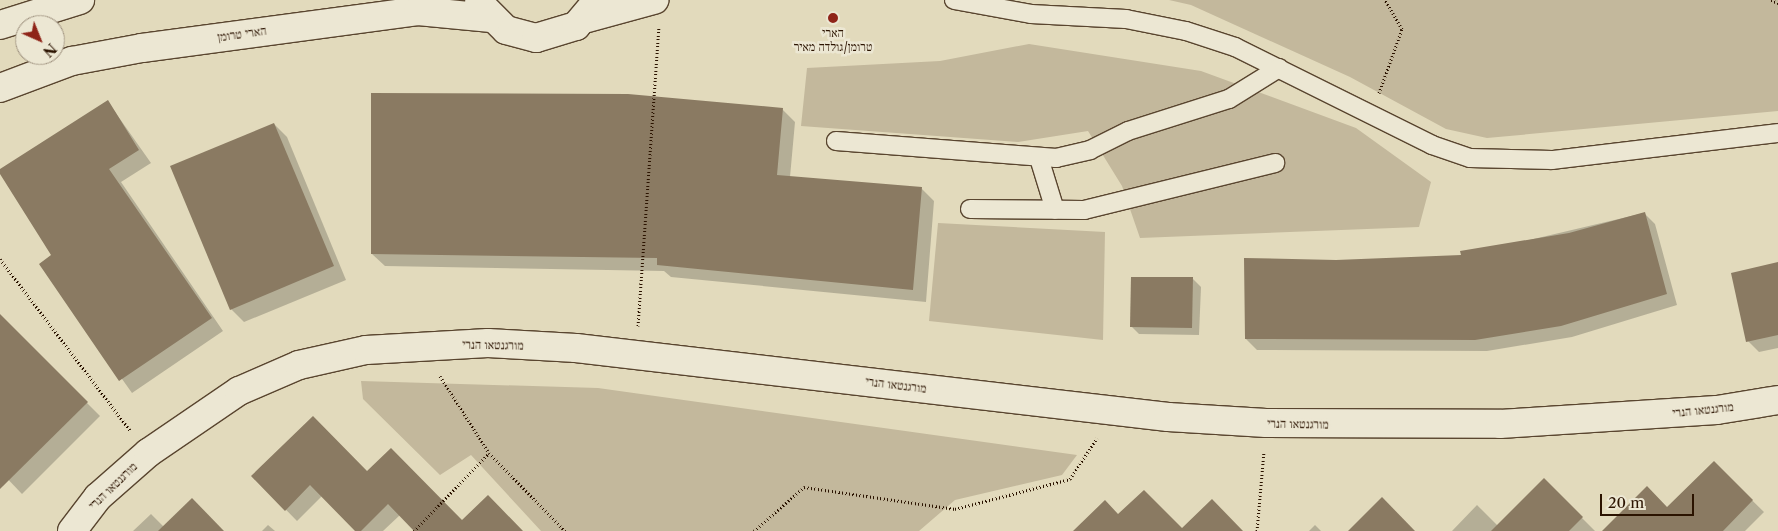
<!DOCTYPE html>
<meta charset="utf-8">
<style>
body{margin:0}
#map{position:relative;width:1778px;height:531px;overflow:hidden;background:#e2dabc;font-family:"Libre Caslon Text","Frank Ruhl Libre",serif}
div>[style]{position:absolute}
[style*='--x']{left:calc(var(--x)*1px);top:calc(var(--y)*1px);width:calc(var(--w)*1px);rotate:calc(var(--a)*1deg)}
.green>*{inset:0;background:#c3b89c}
.shadow>*{inset:0;background:#0003}
.building>*{inset:0;background:#8a7a62}
.path>*{height:3px;margin-top:-1.5px;transform-origin:0;background:repeating-linear-gradient(90deg,#2b1300 0 1px,transparent 0 3.5px)}
.roads{filter:drop-shadow(1px 0 #59452f) drop-shadow(-1px 0 #59452f) drop-shadow(0 1px #59452f) drop-shadow(0 -1px #59452f)}
.service>*{height:18px;margin:-9px;padding:0 9px;transform-origin:9px;border-radius:9px;background:#ece7d3}
.minor>*{height:28px;margin:-14px;padding:0 14px;transform-origin:14px;border-radius:14px;background:#ece7d3}
.tertiary>*{height:28px;margin:-14px;padding:0 14px;transform-origin:14px;border-radius:14px;background:#ece7d3}
.dots>*{width:14px;height:14px;translate:-50% -50%;box-sizing:border-box;border:2px solid #ece7d3;border-radius:50%}
span{translate:-50% -50%;white-space:nowrap;text-align:center;line-height:1.15;-webkit-text-stroke:5px #ece7d3;paint-order:stroke}
.poi-label{font-size:12px;color:#2b1300}
.street-label{font-size:12px;color:#2b1300}
.north{position:absolute;left:15px;top:15px;width:50px;height:50px;box-sizing:border-box;background:#ece7d3;border:1px solid #9f927f;border-radius:50%;rotate:136deg;font-size:14px;font-weight:700;line-height:20px;text-align:center;color:#2b1300}
.north::after{content:'';display:block;margin:auto;width:18px;height:22px;background:#8f2418;clip-path:polygon(50% 0,100% 100%,50% 72%,0 100%)}
.scale{position:absolute;left:1600px;top:494px;width:94px;height:22px;box-sizing:border-box;border:2px solid #2b1300;border-top:0;padding-left:6px;font-size:15px;line-height:18px;white-space:nowrap;color:#2b1300;-webkit-text-stroke:4px #ece7d3;paint-order:stroke}
</style>
<div id="map">
<div class="green">
<i style="clip-path:polygon(1169px 0,1778px 0,1778px 111px,1487px 138px,1446px 129px,1350px 77px,1191px 5px)"></i>
<i style="clip-path:polygon(1029px 44px,1201px 71px,1356px 128px,1431px 182px,1419px 227px,1140px 238px,1122px 186px,1088px 131px,1018px 142px,801px 126px,807px 68px,940px 61px)"></i>
<i style="clip-path:polygon(938px 223px,1105px 232px,1103px 340px,929px 321px)"></i>
<i style="clip-path:polygon(361px 381px,598px 388px,1077px 455px,1062px 475px,955px 500px,919px 531px,541px 531px,471px 455px,440px 475px,363px 399px)"></i>
</div>
<div class="shadow">
<i style="clip-path:polygon(108px 102px,151px 163px,121px 182px,223px 331px,132px 393px,40px 264px,53px 255px,0 171px)"></i>
<i style="clip-path:polygon(782px 109px,795px 122px,790px 177px,921px 188px,934px 201px,926px 302px,671px 277px,664px 271px,385px 266px,372px 254px)"></i>
<i style="clip-path:polygon(274px 124px,287px 137px,346px 280px,244px 322px,231px 309px)"></i>
<i style="clip-path:polygon(1644px 213px,1655px 224px,1677px 305px,1572px 337px,1487px 351px,1257px 350px,1246px 339px,1336px 261px,1462px 256px)"></i>
<i style="clip-path:polygon(1778px 264px,1778px 348px,1759px 352px,1748px 341px)"></i>
<i style="clip-path:polygon(1193px 279px,1201px 287px,1199px 335px,1139px 334px,1131px 326px)"></i>
<i style="clip-path:polygon(5px 321px,100px 416px,22px 494px,0 471px,0 325px)"></i>
<i style="clip-path:polygon(313px 417px,400px 515px,383px 531px,356px 531px,322px 496px,297px 521px,253px 476px)"></i>
<i style="clip-path:polygon(1714px 463px,1764px 512px,1745px 531px,1604px 531px,1667px 509px)"></i>
<i style="clip-path:polygon(1544px 480px,1595px 531px,1452px 531px,1477px 505px,1498px 526px)"></i>
<i style="clip-path:polygon(151px 514px,164px 527px,222px 531px,133px 531px)"></i>
<i style="clip-path:polygon(268px 525px,275px 531px,262px 531px)"></i>
<i style="clip-path:polygon(1315px 525px,1321px 531px,1309px 531px)"></i>
</div>
<div class="building">
<i style="clip-path:polygon(371px 93px,628px 94px,783px 108px,777px 175px,922px 187px,913px 290px,657px 265px,657px 258px,371px 254px)"></i>
<i style="clip-path:polygon(108px 100px,139px 150px,109px 169px,212px 318px,119px 381px,39px 264px,51px 255px,0 174px,0 169px)"></i>
<i style="clip-path:polygon(274px 123px,334px 266px,230px 310px,170px 166px)"></i>
<i style="clip-path:polygon(1645px 212px,1667px 294px,1561px 326px,1475px 340px,1245px 339px,1244px 258px,1336px 260px,1461px 255px,1460px 251px,1569px 233px)"></i>
<i style="clip-path:polygon(1778px 262px,1778px 335px,1746px 342px,1731px 273px)"></i>
<i style="clip-path:polygon(1131px 277px,1193px 277px,1192px 328px,1130px 327px)"></i>
<i style="clip-path:polygon(0 314px,88px 402px,0 489px)"></i>
<i style="clip-path:polygon(313px 416px,367px 471px,391px 448px,462px 520px,488px 495px,523px 531px,414px 531px,388px 504px,361px 531px,355px 531px,310px 485px,285px 511px,251px 476px)"></i>
<i style="clip-path:polygon(1714px 461px,1753px 500px,1723px 531px,1602px 531px,1647px 486px,1667px 507px)"></i>
<i style="clip-path:polygon(1544px 478px,1583px 517px,1569px 531px,1491px 531px)"></i>
<i style="clip-path:polygon(1144px 490px,1182px 528px,1212px 499px,1243px 531px,1073px 531px,1105px 500px,1118px 514px)"></i>
<i style="clip-path:polygon(1382px 497px,1415px 531px,1348px 531px)"></i>
<i style="clip-path:polygon(192px 498px,224px 531px,158px 531px)"></i>
</div>
<div class="path">
<i style="--x:1771;--y:0;--w:8;--a:23"></i>
<i style="--x:1379;--y:93;--w:68;--a:-70.2"></i>
<i style="--x:1402;--y:29;--w:34;--a:-120"></i>
<i style="--x:0;--y:259;--w:215;--a:52.8"></i>
<i style="--x:638;--y:326;--w:299;--a:-86"></i>
<i style="--x:440;--y:376;--w:91;--a:57.5"></i>
<i style="--x:489;--y:453;--w:109;--a:45.7"></i>
<i style="--x:414;--y:531;--w:108;--a:-46.1"></i>
<i style="--x:754;--y:531;--w:67;--a:-41.3"></i>
<i style="--x:804;--y:487;--w:153;--a:8.3"></i>
<i style="--x:955;--y:509;--w:119;--a:-14.6"></i>
<i style="--x:1070;--y:479;--w:49;--a:-56.6"></i>
<i style="--x:1257;--y:531;--w:80;--a:-85"></i>
</div>
<div class="roads">
<div class="service">
<i style="--x:954;--y:0;--w:78;--a:10.3"></i>
<i style="--x:1031;--y:14;--w:95;--a:3"></i>
<i style="--x:1126;--y:19;--w:61;--a:11.3"></i>
<i style="--x:1186;--y:31;--w:52;--a:18.1"></i>
<i style="--x:1235;--y:47;--w:220;--a:26.4"></i>
<i style="--x:1432;--y:145;--w:40;--a:18.9"></i>
<i style="--x:1470;--y:158;--w:82;--a:1.4"></i>
<i style="--x:1552;--y:160;--w:228;--a:-6.8"></i>
<i style="--x:836;--y:141;--w:221;--a:4.4"></i>
<i style="--x:1056;--y:158;--w:35;--a:-13"></i>
<i style="--x:1090;--y:150;--w:42;--a:-26.6"></i>
<i style="--x:1128;--y:131;--w:106;--a:-17.6"></i>
<i style="--x:1229;--y:99;--w:59;--a:-31.8"></i>
<i style="--x:1039;--y:158;--w:54;--a:72.9"></i>
<i style="--x:970;--y:209;--w:114;--a:0.5"></i>
<i style="--x:1084;--y:210;--w:197;--a:-13.8"></i>
</div>
<div class="minor">
<i style="--x:72;--y:531;--w:43;--a:-52.6"></i>
<i style="--x:98;--y:497;--w:67;--a:-41.3"></i>
<i style="--x:148;--y:453;--w:110;--a:-34.3"></i>
<i style="--x:239;--y:391;--w:65;--a:-23.4"></i>
<i style="--x:299;--y:365;--w:69;--a:-12.6"></i>
<i style="--x:366;--y:350;--w:122;--a:-3.3"></i>
<i style="--x:488;--y:343;--w:88;--a:3.3"></i>
<i style="--x:576;--y:348;--w:596;--a:6.65"></i>
<i style="--x:1168;--y:417;--w:98;--a:3.5"></i>
<i style="--x:1266;--y:423;--w:234;--a:0.2"></i>
<i style="--x:1500;--y:424;--w:217;--a:-3.7"></i>
<i style="--x:1717;--y:410;--w:62;--a:-9.3"></i>
</div>
<div class="tertiary">
<i style="--x:479;--y:3;--w:38;--a:45"></i>
<i style="--x:506;--y:30;--w:31;--a:15"></i>
<i style="--x:536;--y:38;--w:42;--a:-16.7"></i>
<i style="--x:576;--y:26;--w:34;--a:-50"></i>
<i style="--x:584;--y:19;--w:73;--a:-15.2"></i>
<i style="--x:0;--y:25;--w:84;--a:-17.4"></i>
<i style="--x:0;--y:88;--w:77;--a:-20.6"></i>
<i style="--x:72;--y:61;--w:71;--a:-10.5"></i>
<i style="--x:142;--y:48;--w:278;--a:-7.6"></i>
<i style="--x:418;--y:11;--w:71;--a:5.6"></i>
</div>
</div>
<div class="dots">
<i style="left:833px;top:18px;background:#8f2418"></i>
</div>
<div class="poi-label">
<span style="left:833px;top:40px">הארי<br>טרומן/גולדה מאיר</span>
</div>
<div class="street-label">
<span style="left:242px;top:34px;rotate:-8deg">הארי טרומן</span>
<span style="left:493px;top:345px;rotate:1deg">מורגנטאו הנרי</span>
<span style="left:896px;top:385px;rotate:7deg">מורגנטאו הנרי</span>
<span style="left:1703px;top:410px;rotate:-6deg">מורגנטאו הנרי</span>
<span style="left:1298px;top:424px;rotate:1deg">מורגנטאו הנרי</span>
<span style="left:113px;top:486px;rotate:-44deg">מורגנטאו הנרי</span>
</div>
<div class="north">N</div>
<div class="scale">20 m</div>
</div>
